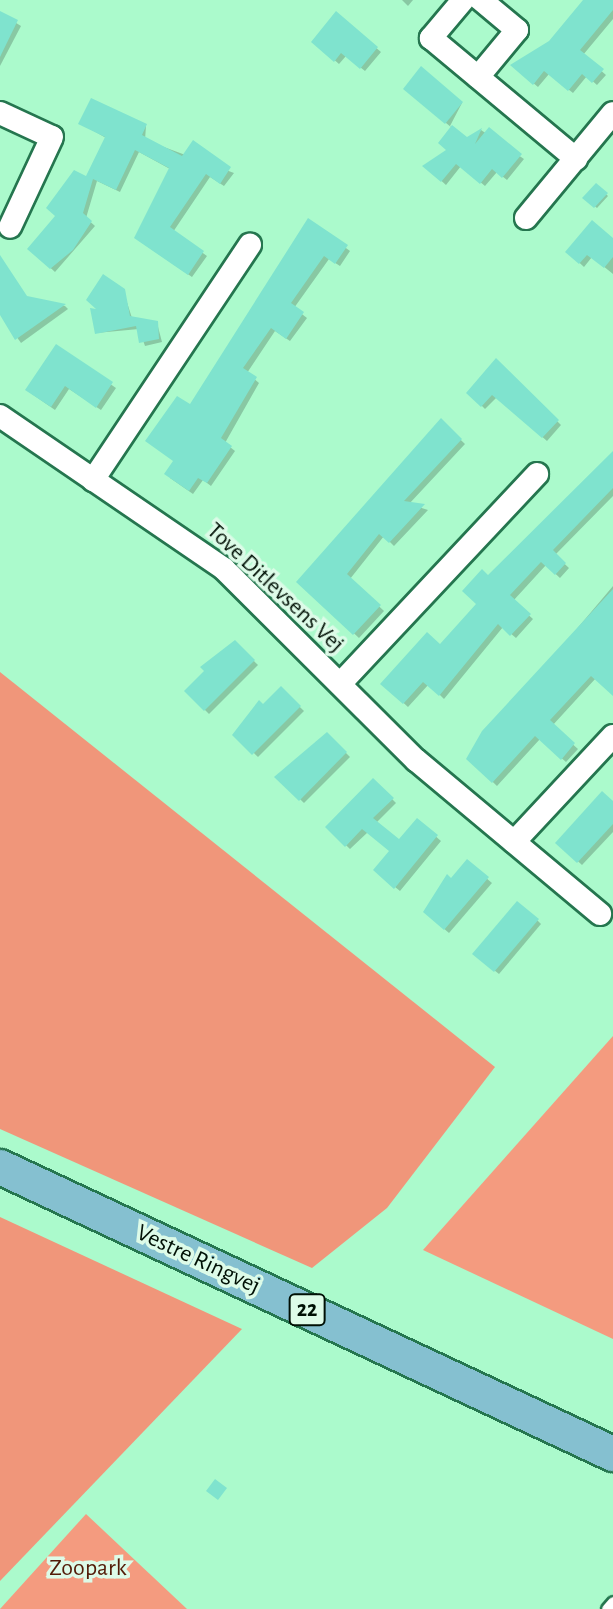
<!DOCTYPE html>
<style>
body{margin:0}
#map{position:relative;width:613px;height:1609px;overflow:hidden;background:#abfacc;font-family:"Alegreya Sans",sans-serif}
div>[style]{position:absolute}
[style*='--x']{left:calc(var(--x)*1px);top:calc(var(--y)*1px);width:calc(var(--w)*1px);rotate:calc(var(--a)*1deg)}
.green>*{inset:0;background:#f49b7f}
.forest>*{inset:0;background:#f0967a}
.shadow>*{inset:0;background:#0003}
.building>*{inset:0;background:#7fe3ce}
.roads{filter:drop-shadow(2px 0 #25764f) drop-shadow(-2px 0 #25764f) drop-shadow(0 2px #25764f) drop-shadow(0 -2px #25764f)}
.lane>*{height:11px;margin:-5.5px;padding:0 5.5px;transform-origin:5.5px;border-radius:5.5px;background:#fff}
.street>*{height:22px;margin:-11px;padding:0 11px;transform-origin:11px;border-radius:11px;background:#fff}
.primary>*{height:34px;margin:-17px;padding:0 17px;transform-origin:17px;border-radius:17px;background:#85c0d0}
span{translate:-50% -50%;white-space:nowrap;text-align:center;line-height:1.15;-webkit-text-stroke:7px #ddfbe8;paint-order:stroke}
.shield-label span{padding:2px 6px;background:#ddfbe8;border:2px solid;border-radius:6px;-webkit-text-stroke-width:0}
.shield-label{font-size:22px;color:#001005;font-weight:700}
.street-label{font-size:24px;color:#001005}
.park-label{font-size:24px;color:#521b07}
</style>
<div id="map">
<div class="green">
<i style="clip-path:polygon(613px 1036px,613px 1339px,423px 1250px)"></i>
<i style="clip-path:polygon(86px 1514px,187px 1609px,0 1609px)"></i>
</div>
<div class="forest">
<i style="clip-path:polygon(0 672px,495px 1067px,387px 1208px,312px 1268px,0 1129px)"></i>
<i style="clip-path:polygon(0 1217px,242px 1329px,0 1581px)"></i>
</div>
<div class="shadow">
<i style="clip-path:polygon(402px 0,413px 0,408px 6px)"></i>
<i style="clip-path:polygon(585px 0,613px 0,613px 19px,583px 55px,606px 75px,597px 85px,587px 76px,573px 93px,549px 74px,538px 87px,513px 66px,550px 43px)"></i>
<i style="clip-path:polygon(0 13px,21px 26px,0 66px)"></i>
<i style="clip-path:polygon(336px 14px,381px 52px,365px 71px,346px 56px,339px 64px,314px 42px)"></i>
<i style="clip-path:polygon(409px 92px,462px 103px,450px 126px,466px 140px,481px 130px,524px 159px,507px 180px,497px 172px,485px 186px,461px 166px,446px 185px,425px 166px,449px 151px,452px 128px)"></i>
<i style="clip-path:polygon(80px 123px,146px 126px,145px 140px,234px 173px,224px 186px,210px 177px,173px 232px,207px 256px,192px 277px,141px 242px,170px 169px,139px 152px,120px 192px,97px 181px,86px 218px,95px 226px,55px 272px,30px 249px,87px 178px,106px 138px)"></i>
<i style="clip-path:polygon(596px 185px,608px 196px,597px 208px,585px 198px)"></i>
<i style="clip-path:polygon(309px 221px,350px 251px,340px 266px,329px 259px,294px 308px,307px 318px,290px 341px,275px 331px,247px 373px,259px 383px,225px 443px,235px 451px,211px 486px,203px 480px,193px 494px,170px 478px,190px 407px)"></i>
<i style="clip-path:polygon(613px 241px,613px 274px,592px 257px,584px 267px,568px 252px)"></i>
<i style="clip-path:polygon(123px 290px,132px 318px,157px 323px,162px 342px,145px 346px,139px 329px,96px 333px,102px 312px)"></i>
<i style="clip-path:polygon(0 293px,65px 306px,68px 309px,21px 343px,0 313px)"></i>
<i style="clip-path:polygon(57px 347px,116px 388px,101px 410px,69px 389px,55px 410px,32px 394px)"></i>
<i style="clip-path:polygon(496px 361px,561px 425px,547px 441px,497px 397px,485px 409px,469px 393px)"></i>
<i style="clip-path:polygon(441px 421px,465px 444px,409px 504px,428px 510px,394px 546px,384px 536px,350px 579px,384px 611px,359px 638px,299px 582px)"></i>
<i style="clip-path:polygon(613px 470px,613px 496px,555px 555px,569px 568px,560px 578px,546px 565px,513px 601px,533px 619px,516px 638px,503px 627px,444px 699px,429px 684px,408px 707px,383px 684px,440px 647px,479px 604px,488px 578px)"></i>
<i style="clip-path:polygon(613px 586px,613px 694px,596px 678px,552px 726px,578px 749px,566px 762px,540px 739px,497px 786px,468px 758px)"></i>
<i style="clip-path:polygon(235px 643px,258px 665px,209px 714px,186px 691px)"></i>
<i style="clip-path:polygon(281px 689px,304px 711px,258px 757px,235px 735px)"></i>
<i style="clip-path:polygon(327px 734px,350px 757px,304px 803px,277px 777px)"></i>
<i style="clip-path:polygon(373px 780px,396px 803px,376px 823px,399px 842px,417px 820px,441px 841px,400px 891px,379px 874px,391px 852px,368px 832px,350px 849px,327px 827px)"></i>
<i style="clip-path:polygon(613px 804px,613px 832px,582px 865px,558px 843px)"></i>
<i style="clip-path:polygon(467px 862px,492px 883px,449px 933px,429px 916px)"></i>
<i style="clip-path:polygon(537px 920px,541px 924px,499px 974px,479px 958px)"></i>
</div>
<div class="building">
<i style="clip-path:polygon(583px 0,613px 0,613px 10px,580px 50px,604px 69px,592px 83px,582px 74px,568px 91px,544px 71px,533px 85px,510px 65px,549px 41px)"></i>
<i style="clip-path:polygon(0 11px,18px 20px,0 57px)"></i>
<i style="clip-path:polygon(336px 11px,378px 47px,360px 69px,341px 53px,334px 62px,311px 42px)"></i>
<i style="clip-path:polygon(421px 66px,463px 102px,445px 124px,403px 89px)"></i>
<i style="clip-path:polygon(91px 98px,147px 124px,142px 135px,182px 156px,193px 140px,231px 167px,220px 184px,206px 174px,170px 227px,204px 251px,188px 275px,134px 238px,169px 168px,135px 150px,116px 190px,93px 179px,83px 213px,92px 221px,73px 250px,50px 269px,27px 249px,55px 216px,46px 208px,74px 170px,86px 176px,105px 137px,78px 124px)"></i>
<i style="clip-path:polygon(452px 125px,467px 137px,482px 128px,475px 144px,489px 127px,522px 154px,502px 178px,492px 169px,480px 184px,456px 164px,441px 182px,422px 166px,446px 150px,438px 143px)"></i>
<i style="clip-path:polygon(596px 183px,608px 193px,594px 208px,582px 198px)"></i>
<i style="clip-path:polygon(308px 218px,348px 245px,335px 264px,324px 256px,291px 303px,304px 312px,286px 339px,271px 328px,243px 368px,257px 377px,221px 438px,232px 446px,207px 483px,198px 478px,189px 491px,164px 474px,173px 461px,145px 441px,177px 396px,190px 404px)"></i>
<i style="clip-path:polygon(592px 220px,613px 238px,613px 257px,604px 268px,587px 255px,579px 264px,565px 252px)"></i>
<i style="clip-path:polygon(0 255px,27px 296px,66px 304px,15px 340px,0 315px)"></i>
<i style="clip-path:polygon(103px 274px,125px 289px,130px 316px,158px 321px,159px 339px,139px 343px,136px 326px,95px 334px,90px 308px,96px 309px,86px 300px)"></i>
<i style="clip-path:polygon(56px 344px,113px 382px,96px 408px,65px 386px,51px 407px,25px 390px)"></i>
<i style="clip-path:polygon(496px 358px,559px 420px,542px 438px,492px 395px,481px 407px,466px 393px)"></i>
<i style="clip-path:polygon(441px 418px,462px 439px,404px 501px,425px 504px,389px 543px,379px 534px,347px 574px,381px 605px,353px 635px,296px 582px)"></i>
<i style="clip-path:polygon(613px 451px,613px 488px,553px 550px,566px 563px,555px 575px,541px 562px,510px 595px,531px 614px,510px 636px,498px 624px,439px 696px,423px 682px,403px 704px,380px 684px,427px 632px,440px 644px,476px 604px,462px 591px,482px 569px,488px 575px)"></i>
<i style="clip-path:polygon(613px 589px,613px 696px,591px 676px,550px 720px,575px 743px,561px 760px,535px 736px,492px 783px,466px 759px,482px 731px)"></i>
<i style="clip-path:polygon(235px 640px,255px 660px,204px 711px,184px 691px,204px 671px,200px 667px)"></i>
<i style="clip-path:polygon(281px 686px,301px 706px,252px 755px,232px 735px,259px 700px,263px 704px)"></i>
<i style="clip-path:polygon(327px 732px,347px 752px,299px 801px,274px 777px)"></i>
<i style="clip-path:polygon(373px 778px,394px 798px,373px 818px,399px 839px,417px 818px,438px 835px,394px 889px,373px 870px,389px 851px,362px 829px,345px 847px,325px 827px)"></i>
<i style="clip-path:polygon(602px 791px,613px 801px,613px 824px,577px 863px,555px 843px)"></i>
<i style="clip-path:polygon(467px 859px,489px 877px,444px 930px,423px 912px,447px 874px,451px 878px)"></i>
<i style="clip-path:polygon(517px 901px,539px 919px,494px 972px,472px 954px)"></i>
<i style="clip-path:polygon(215px 1479px,227px 1488px,218px 1500px,206px 1491px)"></i>
</div>
<div class="roads">
<div class="lane">
<i style="--x:607;--y:1609;--w:9;--a:-49"></i>
</div>
<div class="street">
<i style="--x:463;--y:0;--w:50;--a:130.1"></i>
<i style="--x:431;--y:38;--w:189;--a:39.8"></i>
<i style="--x:478;--y:77;--w:61;--a:-50.3"></i>
<i style="--x:517;--y:30;--w:47;--a:-140.2"></i>
<i style="--x:0;--y:113;--w:57;--a:24.8"></i>
<i style="--x:52;--y:137;--w:99;--a:115"></i>
<i style="--x:526;--y:218;--w:136;--a:-50.4"></i>
<i style="--x:0;--y:416;--w:271;--a:34.3"></i>
<i style="--x:224;--y:569;--w:271;--a:44.9"></i>
<i style="--x:416;--y:760;--w:240;--a:39.9"></i>
<i style="--x:93;--y:480;--w:283;--a:-56.3"></i>
<i style="--x:340;--y:684;--w:288;--a:-46.8"></i>
<i style="--x:514;--y:842;--w:145;--a:-47"></i>
</div>
<div class="primary">
<i style="--x:0;--y:1167;--w:677;--a:25.09"></i>
</div>
</div>
<div class="shield-label">
<span style="left:307px;top:1310px">22</span>
</div>
<div class="street-label">
<span style="left:275px;top:588px;rotate:43deg">Tove Ditlevsens Vej</span>
<span style="left:198px;top:1260px;rotate:25deg">Vestre Ringvej</span>
</div>
<div class="park-label">
<span style="left:88px;top:1569px">Zoopark</span>
</div>
</div>
